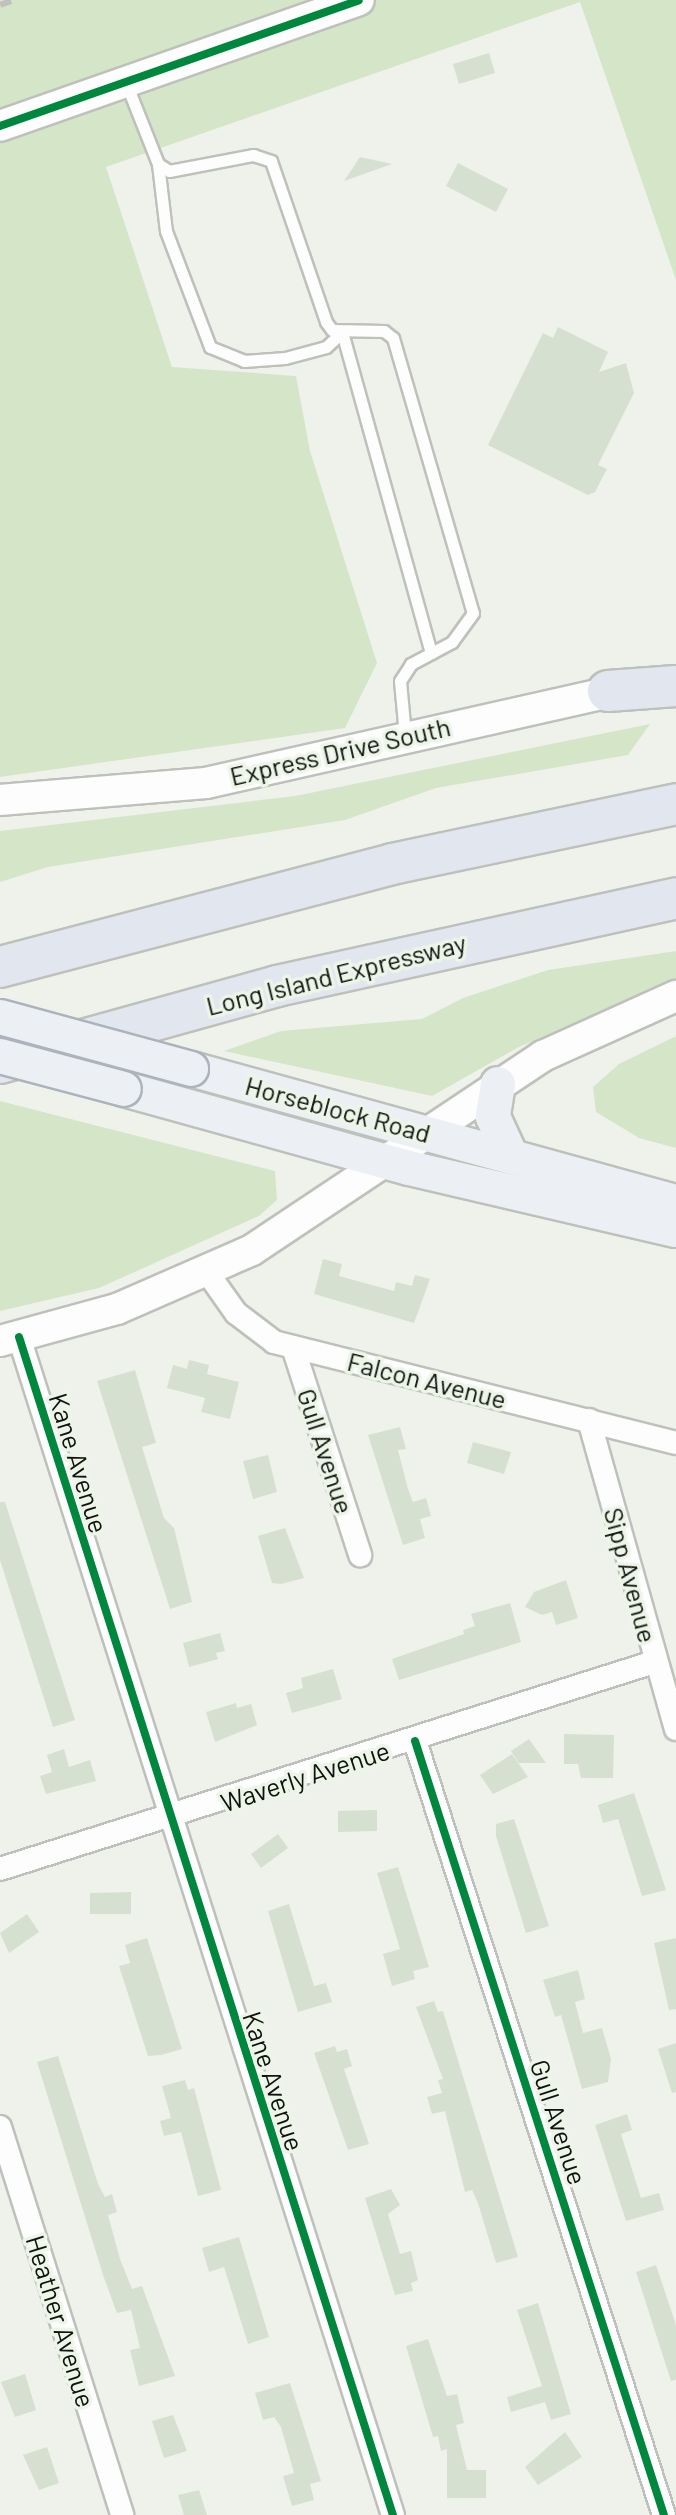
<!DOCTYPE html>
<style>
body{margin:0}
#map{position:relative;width:676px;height:2515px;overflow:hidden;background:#eef2eb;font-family:Barlow,sans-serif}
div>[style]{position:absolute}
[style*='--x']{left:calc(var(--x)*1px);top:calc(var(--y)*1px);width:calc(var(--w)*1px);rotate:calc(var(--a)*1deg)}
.green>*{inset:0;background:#d5e6c8}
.building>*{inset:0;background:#d6e0d0}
.roads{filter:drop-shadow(2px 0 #bec1bb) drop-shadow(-2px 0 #bec1bb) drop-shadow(0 2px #bec1bb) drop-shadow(0 -2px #bec1bb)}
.lane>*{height:11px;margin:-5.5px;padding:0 5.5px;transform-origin:5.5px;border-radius:5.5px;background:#fcfdfc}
.street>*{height:22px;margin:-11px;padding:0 11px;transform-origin:11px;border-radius:11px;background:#fcfdfc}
.secondary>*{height:30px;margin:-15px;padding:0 15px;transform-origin:15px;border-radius:15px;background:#fcfdfc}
.primary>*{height:34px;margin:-17px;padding:0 17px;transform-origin:17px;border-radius:17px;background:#eceff4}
.highway>*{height:40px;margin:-20px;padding:0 20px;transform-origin:20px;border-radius:20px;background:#e2e6ef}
.rail>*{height:6px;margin-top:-3px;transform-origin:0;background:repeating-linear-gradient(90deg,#bfc1bf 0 12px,transparent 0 18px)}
.bridges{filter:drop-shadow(2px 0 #adb3ba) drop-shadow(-2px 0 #adb3ba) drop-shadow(0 2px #adb3ba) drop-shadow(0 -2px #adb3ba)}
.primary-bridge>*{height:34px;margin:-17px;padding:0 17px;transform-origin:17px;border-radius:17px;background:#eceff4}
.cycleway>*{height:8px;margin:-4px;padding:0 4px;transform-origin:4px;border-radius:4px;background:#00873e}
span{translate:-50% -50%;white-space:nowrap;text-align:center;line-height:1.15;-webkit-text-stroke:7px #edf5e8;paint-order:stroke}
.street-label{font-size:26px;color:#10120e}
</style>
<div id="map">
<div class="green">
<i style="clip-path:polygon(0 0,676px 0,676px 280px,580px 2px,106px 167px,172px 367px,296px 376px,310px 451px,377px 663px,345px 728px,0 777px)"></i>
<i style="clip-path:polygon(650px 724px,628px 755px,436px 788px,345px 820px,48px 867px,0 882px,0 831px,295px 796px)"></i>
<i style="clip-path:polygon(676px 951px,676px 981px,519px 1047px,432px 1096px,224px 1051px,281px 1031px,422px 1019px,463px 998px,548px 970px)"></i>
<i style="clip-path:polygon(676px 1036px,676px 1148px,639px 1138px,596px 1112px,593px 1087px,619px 1064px)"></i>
<i style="clip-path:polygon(0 1101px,275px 1171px,277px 1200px,259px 1216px,99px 1288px,0 1311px)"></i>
</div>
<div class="building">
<i style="clip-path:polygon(489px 53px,495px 73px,459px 84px,453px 64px)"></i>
<i style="clip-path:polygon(360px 157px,392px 164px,344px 181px)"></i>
<i style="clip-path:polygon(458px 163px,508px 189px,496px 212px,446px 186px)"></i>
<i style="clip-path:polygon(558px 327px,608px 352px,599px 372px,626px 363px,634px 393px,598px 465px,607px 469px,595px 492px,588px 495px,488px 445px,543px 333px,553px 338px)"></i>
<i style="clip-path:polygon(323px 1259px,342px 1264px,339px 1276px,394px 1291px,396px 1282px,412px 1286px,415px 1275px,430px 1279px,414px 1323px,314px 1294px)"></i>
<i style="clip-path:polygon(189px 1360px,209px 1365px,207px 1374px,239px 1382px,230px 1419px,201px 1412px,205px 1398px,167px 1388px,173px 1365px,187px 1369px)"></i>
<i style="clip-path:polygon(135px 1370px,156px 1443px,142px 1447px,164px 1518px,174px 1528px,192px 1602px,170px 1609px,97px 1381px)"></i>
<i style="clip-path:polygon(400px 1427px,406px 1449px,398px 1450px,408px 1489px,413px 1502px,426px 1498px,431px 1516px,420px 1519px,425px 1538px,403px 1545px,368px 1435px)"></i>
<i style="clip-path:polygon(473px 1442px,511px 1452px,504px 1474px,467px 1463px)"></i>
<i style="clip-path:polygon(268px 1455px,277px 1492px,253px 1499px,243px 1461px)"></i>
<i style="clip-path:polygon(0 1502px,5px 1502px,75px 1720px,53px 1727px,0 1560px)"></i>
<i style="clip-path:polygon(285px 1528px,304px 1578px,281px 1584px,272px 1583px,258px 1536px)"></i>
<i style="clip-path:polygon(566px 1580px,578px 1618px,556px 1625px,552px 1612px,542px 1615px,525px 1607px,534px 1592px)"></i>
<i style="clip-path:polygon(510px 1603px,521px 1642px,399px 1680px,392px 1659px,464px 1634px,463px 1630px,475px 1626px,471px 1614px)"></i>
<i style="clip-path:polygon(220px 1633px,225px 1651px,216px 1653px,218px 1659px,189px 1667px,183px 1643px)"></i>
<i style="clip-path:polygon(333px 1669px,342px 1699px,292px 1713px,286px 1693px,303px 1688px,301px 1678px)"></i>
<i style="clip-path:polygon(236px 1703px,237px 1708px,251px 1704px,257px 1725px,215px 1742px,206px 1712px)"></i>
<i style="clip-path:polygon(564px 1734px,614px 1735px,613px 1778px,581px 1778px,578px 1764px,564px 1764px)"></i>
<i style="clip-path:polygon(529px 1739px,546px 1763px,519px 1763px,511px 1751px)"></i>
<i style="clip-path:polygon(64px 1749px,69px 1767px,90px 1760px,96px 1781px,46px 1794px,40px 1776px,52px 1772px,47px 1755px)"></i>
<i style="clip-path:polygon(512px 1754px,528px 1777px,493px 1794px,480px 1775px)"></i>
<i style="clip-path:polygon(634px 1793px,666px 1890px,642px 1896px,618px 1819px,603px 1823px,598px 1805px)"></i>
<i style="clip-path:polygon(377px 1810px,377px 1831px,338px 1832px,338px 1811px)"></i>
<i style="clip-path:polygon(514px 1819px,549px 1926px,526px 1933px,496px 1836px,496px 1824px)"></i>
<i style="clip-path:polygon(278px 1834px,288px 1848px,261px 1868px,251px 1854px)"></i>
<i style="clip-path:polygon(398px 1867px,429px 1967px,413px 1971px,415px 1979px,392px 1986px,383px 1954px,400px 1949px,377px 1873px)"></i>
<i style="clip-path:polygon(131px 1892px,131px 1914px,90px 1914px,90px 1893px)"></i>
<i style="clip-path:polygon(289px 1904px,314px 1986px,326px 1983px,332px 2002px,298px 2012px,268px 1911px)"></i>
<i style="clip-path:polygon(27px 1914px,39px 1932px,9px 1953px,0 1933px)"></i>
<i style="clip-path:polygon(147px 1938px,182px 2049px,161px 2055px,148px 2056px,119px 1966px,130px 1963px,125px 1945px)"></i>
<i style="clip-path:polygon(676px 1938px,676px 2009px,669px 2010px,654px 1943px)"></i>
<i style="clip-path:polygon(578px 1970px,585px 1999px,575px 2002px,583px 2033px,602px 2028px,611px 2059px,608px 2082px,582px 2089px,561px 2015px,555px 2017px,543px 1980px)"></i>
<i style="clip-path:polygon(434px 2001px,438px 2012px,443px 2011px,518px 2257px,496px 2263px,478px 2203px,472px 2190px,465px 2192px,445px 2111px,432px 2114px,427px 2097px,442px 2093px,438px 2080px,443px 2079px,416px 2007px)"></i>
<i style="clip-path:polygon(676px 2043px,676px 2092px,672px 2093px,658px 2049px)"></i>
<i style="clip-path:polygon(335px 2046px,337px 2052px,347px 2049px,352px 2066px,344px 2069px,369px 2144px,348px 2150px,314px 2053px)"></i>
<i style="clip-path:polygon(58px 2056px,98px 2184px,105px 2197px,112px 2194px,117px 2212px,108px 2215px,120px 2259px,132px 2289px,142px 2286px,175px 2376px,139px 2386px,130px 2350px,140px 2348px,131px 2310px,117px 2313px,104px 2278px,37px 2062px)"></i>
<i style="clip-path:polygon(185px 2080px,188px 2090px,194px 2088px,221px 2190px,198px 2196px,181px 2132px,164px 2136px,160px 2121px,171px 2118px,162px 2086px)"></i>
<i style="clip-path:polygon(627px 2114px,632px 2130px,621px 2134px,641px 2198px,659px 2193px,664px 2210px,626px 2221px,595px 2125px)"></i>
<i style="clip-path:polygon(391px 2189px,400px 2205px,388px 2214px,400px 2254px,411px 2251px,418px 2280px,411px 2283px,413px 2291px,395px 2295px,365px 2198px)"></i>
<i style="clip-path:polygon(239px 2237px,269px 2337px,248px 2344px,224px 2267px,209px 2272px,202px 2248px)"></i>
<i style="clip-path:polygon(656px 2265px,676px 2325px,676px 2380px,671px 2381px,636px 2272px)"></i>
<i style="clip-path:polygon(538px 2303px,571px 2414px,551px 2420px,545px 2402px,511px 2412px,507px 2397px,542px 2386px,517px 2310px)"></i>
<i style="clip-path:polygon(428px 2339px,447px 2396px,457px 2394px,464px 2423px,456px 2425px,467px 2470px,486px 2470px,486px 2498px,447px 2498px,447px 2449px,441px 2451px,438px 2436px,433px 2437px,406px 2346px)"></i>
<i style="clip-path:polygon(25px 2374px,36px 2410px,15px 2417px,1px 2382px)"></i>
<i style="clip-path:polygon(290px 2383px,321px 2481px,310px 2484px,314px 2500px,292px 2506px,283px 2476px,294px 2473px,281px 2427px,274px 2417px,263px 2420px,255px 2393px)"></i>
<i style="clip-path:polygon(173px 2415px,187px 2451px,164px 2458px,152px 2421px)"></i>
<i style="clip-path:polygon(565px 2432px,582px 2457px,538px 2485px,525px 2467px)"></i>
<i style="clip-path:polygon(47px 2447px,59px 2483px,39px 2490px,23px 2455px)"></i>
<i style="clip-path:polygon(199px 2490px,207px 2515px,184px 2515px,178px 2495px)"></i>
</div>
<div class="roads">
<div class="lane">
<i style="--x:126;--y:83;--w:87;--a:68.4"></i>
<i style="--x:158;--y:164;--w:13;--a:32"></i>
<i style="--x:169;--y:171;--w:86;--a:-10.8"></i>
<i style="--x:253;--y:155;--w:19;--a:18"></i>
<i style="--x:271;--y:161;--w:170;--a:71.1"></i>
<i style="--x:326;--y:322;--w:10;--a:53"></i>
<i style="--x:332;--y:330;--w:52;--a:1.1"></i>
<i style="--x:384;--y:331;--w:11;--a:38"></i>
<i style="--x:393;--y:338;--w:286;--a:73.8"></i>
<i style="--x:473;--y:613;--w:36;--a:126"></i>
<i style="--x:452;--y:642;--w:47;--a:151.8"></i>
<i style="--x:411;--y:664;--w:20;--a:123"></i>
<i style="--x:400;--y:681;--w:54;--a:84.7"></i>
<i style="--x:158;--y:164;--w:67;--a:83.2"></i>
<i style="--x:166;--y:231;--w:124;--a:69.2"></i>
<i style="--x:210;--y:347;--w:37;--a:22"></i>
<i style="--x:244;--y:361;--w:41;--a:-4.2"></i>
<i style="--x:285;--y:358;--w:42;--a:-15"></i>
<i style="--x:326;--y:347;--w:22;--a:-43"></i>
<i style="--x:342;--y:332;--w:333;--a:74.5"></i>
</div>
<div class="street">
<i style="--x:207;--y:1272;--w:50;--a:54.7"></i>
<i style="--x:236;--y:1313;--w:48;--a:37.3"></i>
<i style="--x:274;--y:1342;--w:414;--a:14.1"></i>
<i style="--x:19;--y:1337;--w:1236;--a:72.39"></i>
<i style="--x:293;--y:1347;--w:219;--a:72.1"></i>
<i style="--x:589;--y:1420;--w:321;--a:74.3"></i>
<i style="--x:415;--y:1741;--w:813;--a:72.17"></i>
<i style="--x:0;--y:1869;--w:686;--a:-17.56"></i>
<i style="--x:0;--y:2127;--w:407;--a:72.5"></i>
</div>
<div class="secondary">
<i style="--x:0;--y:126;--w:380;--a:-19.3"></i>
<i style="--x:0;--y:800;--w:207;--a:-4.7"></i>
<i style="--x:206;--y:783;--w:432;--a:-12.7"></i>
<i style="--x:0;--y:1341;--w:121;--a:-15.3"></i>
<i style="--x:117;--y:1309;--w:147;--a:-23.6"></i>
<i style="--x:252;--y:1250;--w:350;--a:-33.7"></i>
<i style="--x:543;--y:1056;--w:146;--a:-24.3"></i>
</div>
<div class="primary">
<i style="--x:191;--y:1069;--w:503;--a:15.34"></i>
<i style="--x:498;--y:1084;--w:33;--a:99"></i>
<i style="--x:493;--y:1117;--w:43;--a:65.2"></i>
<i style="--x:124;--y:1089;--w:296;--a:15.5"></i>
<i style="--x:409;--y:1168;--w:274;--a:13.1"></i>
</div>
<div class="highway">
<i style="--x:608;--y:691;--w:68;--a:-4.2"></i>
<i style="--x:0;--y:967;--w:405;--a:-14.7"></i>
<i style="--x:392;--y:864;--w:290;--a:-11.9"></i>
<i style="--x:0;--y:1063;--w:288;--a:-15.5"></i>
<i style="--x:277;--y:986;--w:409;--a:-12.4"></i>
</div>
</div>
<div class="rail">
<i style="--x:0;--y:5;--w:15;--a:-20"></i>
</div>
<div class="bridges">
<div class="primary-bridge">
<i style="--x:0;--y:1017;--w:198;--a:15.2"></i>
<i style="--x:0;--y:1056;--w:128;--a:14.9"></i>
</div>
</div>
<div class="cycleway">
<i style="--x:0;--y:126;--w:380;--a:-19.3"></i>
<i style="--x:19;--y:1337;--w:1236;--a:72.39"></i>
<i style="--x:415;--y:1741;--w:813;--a:72.17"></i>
</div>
<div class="street-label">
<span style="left:340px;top:751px;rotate:-13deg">Express Drive South</span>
<span style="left:336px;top:974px;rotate:-14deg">Long Island Expressway</span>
<span style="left:338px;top:1109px;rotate:15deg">Horseblock Road</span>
<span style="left:427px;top:1380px;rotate:14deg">Falcon Avenue</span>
<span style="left:326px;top:1451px;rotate:72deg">Gull Avenue</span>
<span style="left:79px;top:1463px;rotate:73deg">Kane Avenue</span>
<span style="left:631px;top:1575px;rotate:75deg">Sipp Avenue</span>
<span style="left:305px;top:1776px;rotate:-18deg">Waverly Avenue</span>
<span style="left:274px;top:2081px;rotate:72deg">Kane Avenue</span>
<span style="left:559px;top:2122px;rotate:72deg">Gull Avenue</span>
<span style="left:61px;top:2321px;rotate:73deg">Heather Avenue</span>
</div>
</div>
